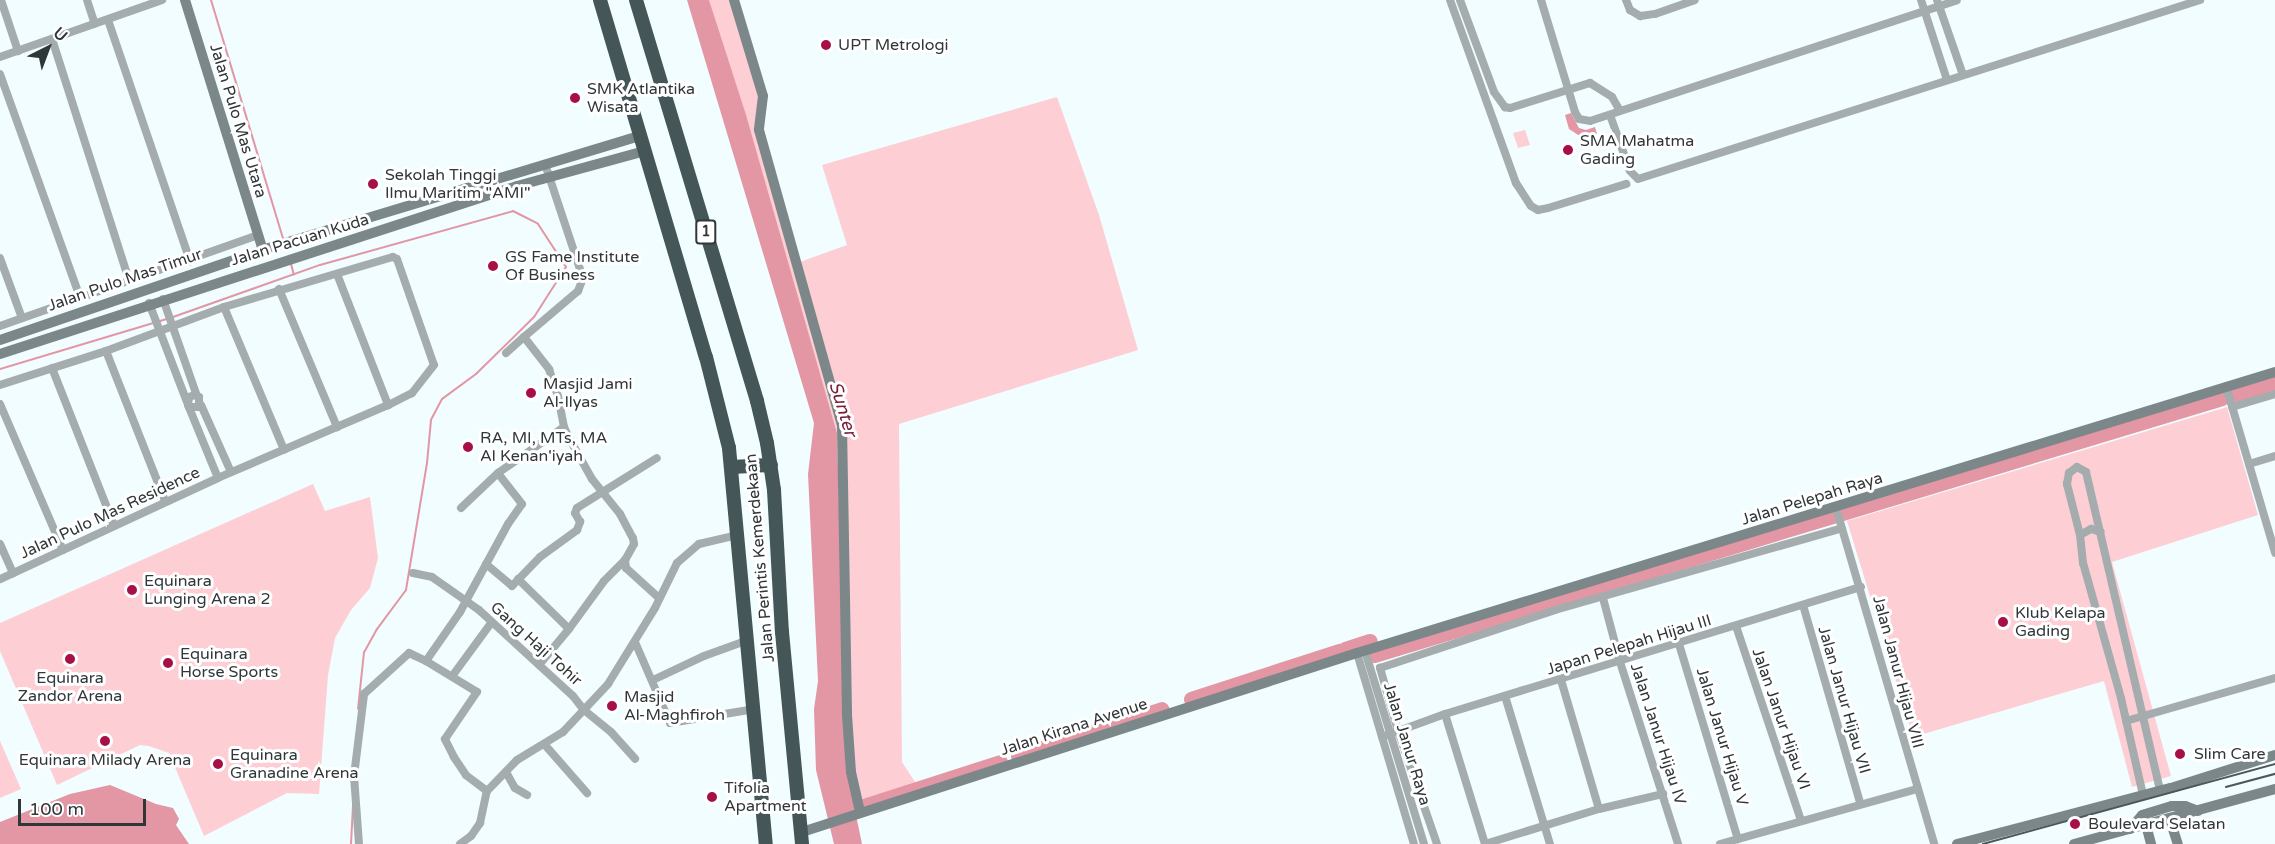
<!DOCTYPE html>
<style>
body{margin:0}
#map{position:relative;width:2275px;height:844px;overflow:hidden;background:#f1fdff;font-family:"Varela Round",sans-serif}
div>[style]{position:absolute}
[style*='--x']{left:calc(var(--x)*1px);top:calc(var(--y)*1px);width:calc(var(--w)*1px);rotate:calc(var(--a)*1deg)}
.green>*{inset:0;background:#feced5}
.water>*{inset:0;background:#e396a3}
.stream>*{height:2px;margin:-1px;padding:0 1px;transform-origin:1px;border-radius:1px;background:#e396a3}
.river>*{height:15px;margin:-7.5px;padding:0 7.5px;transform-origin:7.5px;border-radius:7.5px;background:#e396a3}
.street>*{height:8px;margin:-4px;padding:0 4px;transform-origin:4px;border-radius:4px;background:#a4acae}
.secondary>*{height:10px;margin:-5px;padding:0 5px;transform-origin:5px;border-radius:5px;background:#7b8789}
.highway>*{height:14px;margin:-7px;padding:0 7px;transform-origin:7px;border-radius:7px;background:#455659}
.tram>*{height:1.5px;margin:-0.75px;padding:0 0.75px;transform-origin:0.75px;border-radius:0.75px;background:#4f5658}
.dots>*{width:16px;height:16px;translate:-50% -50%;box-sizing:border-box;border:3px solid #fff;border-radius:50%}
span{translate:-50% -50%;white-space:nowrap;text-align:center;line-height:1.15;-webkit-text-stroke:6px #fff;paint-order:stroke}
.shield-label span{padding:2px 4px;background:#fff;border:2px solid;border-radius:4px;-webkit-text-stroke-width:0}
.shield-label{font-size:15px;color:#303739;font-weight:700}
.poi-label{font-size:16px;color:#303739}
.left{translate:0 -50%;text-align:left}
.street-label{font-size:16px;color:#303739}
.water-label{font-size:18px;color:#781e37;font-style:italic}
.north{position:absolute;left:18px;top:18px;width:60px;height:60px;-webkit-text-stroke:4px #fff;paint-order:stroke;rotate:42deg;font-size:16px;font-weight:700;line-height:24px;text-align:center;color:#303739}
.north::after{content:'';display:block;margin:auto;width:21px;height:27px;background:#303739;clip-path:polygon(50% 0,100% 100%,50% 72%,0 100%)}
.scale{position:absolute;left:18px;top:799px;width:128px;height:27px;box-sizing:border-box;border:3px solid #303739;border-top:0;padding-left:8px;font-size:18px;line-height:21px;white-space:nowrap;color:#303739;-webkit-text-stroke:4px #fff;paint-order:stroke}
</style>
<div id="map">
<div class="green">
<i style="clip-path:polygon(709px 0,733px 0,763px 96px,758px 123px,797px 263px,847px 245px,822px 165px,1057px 97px,1099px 215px,1138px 350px,899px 424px,902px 762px,919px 788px,859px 808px,855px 796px,837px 433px)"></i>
<i style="clip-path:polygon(1525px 130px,1530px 145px,1518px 148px,1513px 133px)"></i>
<i style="clip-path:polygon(2227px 407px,2258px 515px,2112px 562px,2171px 776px,2132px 787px,2104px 681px,1913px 737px,1847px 521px)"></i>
<i style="clip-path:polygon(313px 484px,325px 511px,370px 497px,378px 558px,370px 588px,351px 610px,335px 638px,328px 675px,319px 794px,287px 793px,204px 836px,169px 753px,149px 746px,140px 745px,57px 785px,0 651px,0 623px)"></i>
<i style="clip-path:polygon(0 741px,21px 789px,0 798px)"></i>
</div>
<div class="water">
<i style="clip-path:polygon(687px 0,709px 0,746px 115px,837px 433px,846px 767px,862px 844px,834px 844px,816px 770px,814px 709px,818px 681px,808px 474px,814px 423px)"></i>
<i style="clip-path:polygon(1571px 113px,1579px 128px,1586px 130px,1595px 127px,1597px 134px,1583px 138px,1569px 129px,1565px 115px)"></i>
<i style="clip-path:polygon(110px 785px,156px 804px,173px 808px,179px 819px,176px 825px,189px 844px,0 844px,0 822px,70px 794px)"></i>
</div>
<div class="stream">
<i style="--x:211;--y:0;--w:250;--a:73.2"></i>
<i style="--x:291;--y:264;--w:11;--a:75"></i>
<i style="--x:173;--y:317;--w:156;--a:-19.5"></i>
<i style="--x:320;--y:265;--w:200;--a:-15.6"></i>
<i style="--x:513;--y:211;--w:28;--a:27"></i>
<i style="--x:538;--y:224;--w:51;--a:56.9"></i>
<i style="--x:566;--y:267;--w:59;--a:122.6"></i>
<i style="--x:534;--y:317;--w:81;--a:135.5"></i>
<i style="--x:476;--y:374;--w:42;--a:143.7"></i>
<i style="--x:442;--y:399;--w:24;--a:118"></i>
<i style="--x:431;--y:420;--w:43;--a:95.3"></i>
<i style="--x:427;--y:463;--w:129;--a:99.4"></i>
<i style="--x:406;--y:590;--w:49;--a:126.6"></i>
<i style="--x:377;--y:629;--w:26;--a:119"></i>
<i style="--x:364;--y:652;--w:57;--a:96"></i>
<i style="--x:0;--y:369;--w:174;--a:-16.7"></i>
<i style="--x:351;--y:844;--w:39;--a:-87"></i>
</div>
<div class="river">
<i style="--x:2235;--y:394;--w:42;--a:-16.7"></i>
<i style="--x:1345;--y:649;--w:26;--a:-18"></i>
<i style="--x:1374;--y:655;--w:886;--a:-16.86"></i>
<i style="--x:1191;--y:699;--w:156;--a:-18"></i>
<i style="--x:1018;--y:756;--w:151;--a:-18.1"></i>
<i style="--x:864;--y:806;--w:143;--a:-17.9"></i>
</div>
<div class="street">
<i style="--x:1;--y:0;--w:54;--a:71.6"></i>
<i style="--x:87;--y:0;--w:25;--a:72"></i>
<i style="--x:1450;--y:0;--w:195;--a:70.2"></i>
<i style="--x:1516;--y:183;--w:27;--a:57"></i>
<i style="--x:1531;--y:206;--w:8;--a:30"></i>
<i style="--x:1538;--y:210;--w:10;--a:-11"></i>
<i style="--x:1548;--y:208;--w:82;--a:-17.1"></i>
<i style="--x:1460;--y:0;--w:98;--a:69.7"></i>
<i style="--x:1494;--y:92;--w:19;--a:54"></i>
<i style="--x:1505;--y:107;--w:5;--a:11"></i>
<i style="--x:1510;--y:108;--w:84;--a:-17.4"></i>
<i style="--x:1590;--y:83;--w:26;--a:32"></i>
<i style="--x:1612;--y:97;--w:16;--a:60"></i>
<i style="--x:1541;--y:0;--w:117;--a:73.1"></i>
<i style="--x:1575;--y:112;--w:8;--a:60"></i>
<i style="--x:1579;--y:119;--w:11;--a:10"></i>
<i style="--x:1590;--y:121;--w:386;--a:-18.2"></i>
<i style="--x:1626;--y:0;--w:11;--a:68"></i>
<i style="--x:1630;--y:10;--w:12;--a:31"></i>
<i style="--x:1640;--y:16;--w:15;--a:-8"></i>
<i style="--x:1655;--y:14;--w:42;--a:-19.3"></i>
<i style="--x:1921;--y:0;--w:84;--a:72"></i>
<i style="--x:1937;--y:0;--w:79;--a:70.9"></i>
<i style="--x:108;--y:20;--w:255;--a:71.2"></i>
<i style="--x:52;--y:39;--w:254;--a:72.3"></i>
<i style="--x:0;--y:57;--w:172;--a:-19.4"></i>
<i style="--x:0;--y:74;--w:237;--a:70.3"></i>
<i style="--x:1610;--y:115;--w:59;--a:70.3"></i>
<i style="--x:1630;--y:171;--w:11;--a:45"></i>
<i style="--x:1638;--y:179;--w:590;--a:-17.67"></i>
<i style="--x:545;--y:164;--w:120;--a:71.6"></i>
<i style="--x:583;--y:278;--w:14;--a:111"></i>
<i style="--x:578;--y:291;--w:71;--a:139.6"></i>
<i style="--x:524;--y:337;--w:41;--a:52"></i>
<i style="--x:549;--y:369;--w:28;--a:72"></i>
<i style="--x:558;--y:396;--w:32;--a:79"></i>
<i style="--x:564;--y:427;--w:12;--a:66"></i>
<i style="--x:569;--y:438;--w:47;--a:60.7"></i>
<i style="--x:592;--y:479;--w:45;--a:51.3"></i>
<i style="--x:620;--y:514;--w:27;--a:62"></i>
<i style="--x:633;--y:538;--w:6;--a:81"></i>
<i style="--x:634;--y:544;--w:18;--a:119"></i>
<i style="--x:625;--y:560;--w:8;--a:83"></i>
<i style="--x:626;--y:568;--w:45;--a:42.3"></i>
<i style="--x:0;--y:258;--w:64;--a:69.9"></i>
<i style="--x:337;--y:274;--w:141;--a:68.7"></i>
<i style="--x:279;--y:289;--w:150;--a:67.2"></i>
<i style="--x:163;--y:299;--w:103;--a:70.7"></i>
<i style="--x:149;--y:303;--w:106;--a:69"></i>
<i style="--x:224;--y:307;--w:155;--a:67.2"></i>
<i style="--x:0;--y:326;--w:274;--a:-19.4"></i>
<i style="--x:106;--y:351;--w:161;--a:68.5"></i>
<i style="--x:506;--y:353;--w:24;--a:-42"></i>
<i style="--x:52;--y:368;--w:169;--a:68.5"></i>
<i style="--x:0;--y:385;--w:111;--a:-17.8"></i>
<i style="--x:106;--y:351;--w:126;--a:-20.4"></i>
<i style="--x:224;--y:307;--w:176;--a:-16.5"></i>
<i style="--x:393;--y:257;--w:4;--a:27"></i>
<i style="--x:397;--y:259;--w:112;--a:70.8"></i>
<i style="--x:434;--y:365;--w:36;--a:128"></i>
<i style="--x:412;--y:393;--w:27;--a:153"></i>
<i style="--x:388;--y:405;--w:185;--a:156.8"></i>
<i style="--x:218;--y:478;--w:240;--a:155.1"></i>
<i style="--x:2226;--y:386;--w:174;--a:73.6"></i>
<i style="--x:0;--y:404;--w:159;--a:66.7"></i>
<i style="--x:201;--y:405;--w:73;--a:65.9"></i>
<i style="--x:189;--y:407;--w:10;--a:0"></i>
<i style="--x:199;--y:407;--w:10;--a:-90"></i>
<i style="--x:199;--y:397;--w:5;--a:-158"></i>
<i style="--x:194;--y:395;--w:5;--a:158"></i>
<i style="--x:189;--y:397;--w:8;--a:97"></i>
<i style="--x:188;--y:405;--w:79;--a:67.7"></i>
<i style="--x:2232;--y:407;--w:45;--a:-16.8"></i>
<i style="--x:2249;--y:464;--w:27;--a:-17"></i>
<i style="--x:461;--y:508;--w:51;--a:-43.4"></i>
<i style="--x:498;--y:473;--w:80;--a:-34.9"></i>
<i style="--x:1836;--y:508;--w:350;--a:73.7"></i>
<i style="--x:2080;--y:535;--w:13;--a:-29"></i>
<i style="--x:2091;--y:529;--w:10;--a:17"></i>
<i style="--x:0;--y:544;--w:32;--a:66"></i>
<i style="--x:486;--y:564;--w:34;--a:40"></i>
<i style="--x:512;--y:586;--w:40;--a:-46"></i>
<i style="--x:540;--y:557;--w:46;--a:-36.1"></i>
<i style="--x:577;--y:530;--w:9;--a:-69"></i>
<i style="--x:580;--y:522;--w:10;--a:-119"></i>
<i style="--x:575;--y:513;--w:5;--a:-68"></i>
<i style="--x:577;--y:508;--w:94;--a:-32"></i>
<i style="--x:413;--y:573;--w:19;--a:12"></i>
<i style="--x:432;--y:577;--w:57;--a:35.1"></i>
<i style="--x:479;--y:610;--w:127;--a:42.5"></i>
<i style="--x:573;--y:696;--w:18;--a:52"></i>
<i style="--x:584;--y:710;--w:35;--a:39"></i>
<i style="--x:611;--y:732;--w:36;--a:48"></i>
<i style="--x:518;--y:579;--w:71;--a:44.4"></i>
<i style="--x:569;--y:629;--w:59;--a:-53.9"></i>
<i style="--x:604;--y:581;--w:30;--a:-45"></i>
<i style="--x:1603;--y:598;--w:66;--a:75.1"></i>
<i style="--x:1620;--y:662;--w:191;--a:72.3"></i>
<i style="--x:1803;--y:605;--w:206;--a:73.9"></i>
<i style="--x:1736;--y:626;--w:205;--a:71.5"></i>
<i style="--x:635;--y:642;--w:88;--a:66.6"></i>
<i style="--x:670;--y:723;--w:86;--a:-9.4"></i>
<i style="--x:1679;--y:644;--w:204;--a:73.2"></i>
<i style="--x:1365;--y:651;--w:202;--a:73"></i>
<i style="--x:1357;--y:653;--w:199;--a:73.4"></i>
<i style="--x:539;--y:665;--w:47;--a:-50.2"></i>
<i style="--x:453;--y:675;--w:64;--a:-53.8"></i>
<i style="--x:653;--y:680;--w:56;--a:-25.2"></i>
<i style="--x:704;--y:656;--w:47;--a:-20"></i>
<i style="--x:1561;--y:680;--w:134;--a:73.6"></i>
<i style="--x:1505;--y:696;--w:155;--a:73.1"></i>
<i style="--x:1445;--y:714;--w:136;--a:72.9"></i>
<i style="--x:2126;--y:721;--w:155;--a:-16.1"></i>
<i style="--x:1382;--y:737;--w:67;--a:-20.1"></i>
<i style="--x:1445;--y:714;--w:435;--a:-17"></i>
<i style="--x:545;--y:745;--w:64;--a:48.8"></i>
<i style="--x:506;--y:772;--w:18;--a:61"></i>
<i style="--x:515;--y:788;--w:14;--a:30"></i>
<i style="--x:487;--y:791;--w:26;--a:-143"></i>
<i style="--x:466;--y:775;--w:22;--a:-124"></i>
<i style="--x:454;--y:757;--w:20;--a:-117"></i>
<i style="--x:445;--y:739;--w:57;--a:-55.8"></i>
<i style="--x:477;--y:692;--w:60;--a:-148.7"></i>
<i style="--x:426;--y:661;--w:60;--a:-55.2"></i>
<i style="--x:460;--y:612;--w:100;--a:-61.4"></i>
<i style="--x:508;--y:524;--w:24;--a:-55"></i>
<i style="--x:522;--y:504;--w:39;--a:-128"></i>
<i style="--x:2143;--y:795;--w:99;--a:-102.8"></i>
<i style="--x:2121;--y:698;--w:140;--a:-105.7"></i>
<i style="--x:2083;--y:563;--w:28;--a:-96"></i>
<i style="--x:2080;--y:535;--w:53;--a:-104.3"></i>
<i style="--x:2067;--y:484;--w:11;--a:-80"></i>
<i style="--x:2069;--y:473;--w:10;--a:-37"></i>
<i style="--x:2077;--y:467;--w:10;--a:29"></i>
<i style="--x:2086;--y:472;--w:326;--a:76.9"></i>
<i style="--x:359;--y:844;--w:68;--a:-94.2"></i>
<i style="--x:354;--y:776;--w:83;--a:-83"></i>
<i style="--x:364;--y:694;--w:61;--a:-42.3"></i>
<i style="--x:409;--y:653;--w:19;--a:25"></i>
<i style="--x:460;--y:844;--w:14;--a:-36"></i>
<i style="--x:471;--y:836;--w:16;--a:-55"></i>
<i style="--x:480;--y:823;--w:33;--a:-78"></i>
<i style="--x:487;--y:791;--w:43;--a:-45.9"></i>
<i style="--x:517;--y:760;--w:54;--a:-31.3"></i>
<i style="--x:563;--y:732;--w:66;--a:-46.8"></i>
<i style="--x:608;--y:684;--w:89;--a:-58.3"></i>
<i style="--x:655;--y:608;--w:50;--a:-63.9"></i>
<i style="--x:677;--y:563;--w:29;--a:-41"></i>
<i style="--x:699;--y:544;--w:39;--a:-13"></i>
<i style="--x:1437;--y:844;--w:120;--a:-109"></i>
<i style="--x:1398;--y:731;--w:66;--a:-105.9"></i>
<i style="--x:1380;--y:668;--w:184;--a:-18.3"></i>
<i style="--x:1555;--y:610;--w:298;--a:-15.9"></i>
<i style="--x:1485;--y:844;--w:119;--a:-17.1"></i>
<i style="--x:1599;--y:809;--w:66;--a:-13.2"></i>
<i style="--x:1720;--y:844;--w:205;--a:-15.6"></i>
</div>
<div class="secondary">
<i style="--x:185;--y:0;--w:262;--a:72.7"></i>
<i style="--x:734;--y:0;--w:100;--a:73.2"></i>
<i style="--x:763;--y:96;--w:34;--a:97"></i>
<i style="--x:759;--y:130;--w:307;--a:74.3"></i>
<i style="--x:842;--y:426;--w:289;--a:89"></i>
<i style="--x:847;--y:715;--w:57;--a:86"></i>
<i style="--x:851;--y:772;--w:41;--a:77.3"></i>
<i style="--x:0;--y:340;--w:291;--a:-18.9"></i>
<i style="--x:275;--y:246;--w:381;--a:-16.8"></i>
<i style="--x:0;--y:354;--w:544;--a:-18"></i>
<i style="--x:517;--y:186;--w:133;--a:-15.3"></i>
<i style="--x:2170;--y:820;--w:25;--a:72"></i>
<i style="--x:2146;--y:825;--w:20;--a:75"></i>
<i style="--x:2130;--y:829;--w:18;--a:-49"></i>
<i style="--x:2142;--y:815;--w:31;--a:-17"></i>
<i style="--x:2172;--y:806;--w:13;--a:0"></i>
<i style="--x:2185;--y:806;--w:14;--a:21"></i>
<i style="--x:802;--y:832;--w:583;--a:-17.88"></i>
<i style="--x:1357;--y:653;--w:960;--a:-17.02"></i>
<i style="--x:1957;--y:844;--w:221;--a:-14.7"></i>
<i style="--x:2171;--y:788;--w:109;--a:-17.6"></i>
<i style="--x:2074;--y:844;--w:208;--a:-15.3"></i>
</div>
<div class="highway">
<i style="--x:600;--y:0;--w:372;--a:73.5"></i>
<i style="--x:706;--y:357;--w:94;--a:75.8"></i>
<i style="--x:729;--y:448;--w:398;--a:84.7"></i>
<i style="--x:636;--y:0;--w:419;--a:73.2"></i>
<i style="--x:757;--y:401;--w:43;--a:76.6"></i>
<i style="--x:767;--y:443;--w:48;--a:81.5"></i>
<i style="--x:774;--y:490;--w:142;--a:86.8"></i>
<i style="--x:782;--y:632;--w:213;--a:84.6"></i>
<i style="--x:732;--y:467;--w:39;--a:-3"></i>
</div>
<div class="tram">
<i style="--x:2226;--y:787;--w:51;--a:-14.9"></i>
<i style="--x:1983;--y:844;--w:303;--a:-15.3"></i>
</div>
<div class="dots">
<i style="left:826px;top:45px;background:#a61046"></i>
<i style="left:575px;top:98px;background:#a61046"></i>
<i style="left:1568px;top:150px;background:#a61046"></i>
<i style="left:373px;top:184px;background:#a61046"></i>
<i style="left:493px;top:266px;background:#a61046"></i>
<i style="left:531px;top:393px;background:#a61046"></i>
<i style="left:468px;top:447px;background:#a61046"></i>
<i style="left:132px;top:590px;background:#a61046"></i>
<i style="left:2003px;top:622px;background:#a61046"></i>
<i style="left:70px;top:659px;background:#a61046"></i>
<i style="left:168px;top:663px;background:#a61046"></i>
<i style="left:612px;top:706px;background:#a61046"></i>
<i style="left:105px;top:741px;background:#a61046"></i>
<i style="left:2180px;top:754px;background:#a61046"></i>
<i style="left:218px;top:764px;background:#a61046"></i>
<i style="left:712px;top:797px;background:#a61046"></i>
<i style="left:2075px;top:824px;background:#a61046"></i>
</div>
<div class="shield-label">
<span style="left:706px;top:232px">1</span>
</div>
<div class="poi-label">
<span class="left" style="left:838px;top:45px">UPT Metrologi</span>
<span class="left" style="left:587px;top:98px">SMK Atlantika<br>Wisata</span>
<span class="left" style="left:1580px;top:150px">SMA Mahatma<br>Gading</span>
<span class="left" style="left:385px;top:184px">Sekolah Tinggi<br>Ilmu Maritim "AMI"</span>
<span class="left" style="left:505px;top:266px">GS Fame Institute<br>Of Business</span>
<span class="left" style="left:543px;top:393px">Masjid Jami<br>Al-Ilyas</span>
<span class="left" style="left:480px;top:447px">RA, MI, MTs, MA<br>Al Kenan'iyah</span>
<span class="left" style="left:144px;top:590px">Equinara<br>Lunging Arena 2</span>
<span class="left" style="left:2015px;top:622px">Klub Kelapa<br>Gading</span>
<span class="left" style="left:180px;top:663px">Equinara<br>Horse Sports</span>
<span style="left:70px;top:687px">Equinara<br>Zandor Arena</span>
<span class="left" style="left:624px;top:706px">Masjid<br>Al-Maghfiroh</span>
<span class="left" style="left:2194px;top:754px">Slim Care</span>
<span class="left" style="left:230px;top:764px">Equinara<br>Granadine Arena</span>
<span style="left:105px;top:760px">Equinara Milady Arena</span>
<span class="left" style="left:724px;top:797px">Tifolia<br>Apartment</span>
<span class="left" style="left:2088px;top:824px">Boulevard Selatan</span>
</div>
<div class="street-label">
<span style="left:238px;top:121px;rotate:73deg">Jalan Pulo Mas Utara</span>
<span style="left:300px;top:240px;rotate:-17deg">Jalan Pacuan Kuda</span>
<span style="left:125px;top:280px;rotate:-19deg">Jalan Pulo Mas Timur</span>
<span style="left:1812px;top:499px;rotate:-17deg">Jalan Pelepah Raya</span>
<span style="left:110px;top:513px;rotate:-25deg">Jalan Pulo Mas Residence</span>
<span style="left:760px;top:558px;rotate:-95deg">Jalan Perintis Kemerdekaan</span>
<span style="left:536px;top:644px;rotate:42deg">Gang Haji Tohir</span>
<span style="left:1629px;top:645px;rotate:-17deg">Japan Pelepah Hijau III</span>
<span style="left:1898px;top:672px;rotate:75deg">Jalan Janur Hijau VIII</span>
<span style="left:1844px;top:700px;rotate:74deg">Jalan Janur Hijau VII</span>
<span style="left:1781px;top:719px;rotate:71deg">Jalan Janur Hijau VI</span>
<span style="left:1074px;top:727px;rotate:-18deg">Jalan Kirana Avenue</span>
<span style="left:1658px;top:734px;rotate:72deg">Jalan Janur Hijau IV</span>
<span style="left:1722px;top:737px;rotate:73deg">Jalan Janur Hijau V</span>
<span style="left:1407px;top:744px;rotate:73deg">Jalan Janur Raya</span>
</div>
<div class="water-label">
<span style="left:843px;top:409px;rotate:73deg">Sunter</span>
</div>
<div class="north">U</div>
<div class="scale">100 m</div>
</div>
